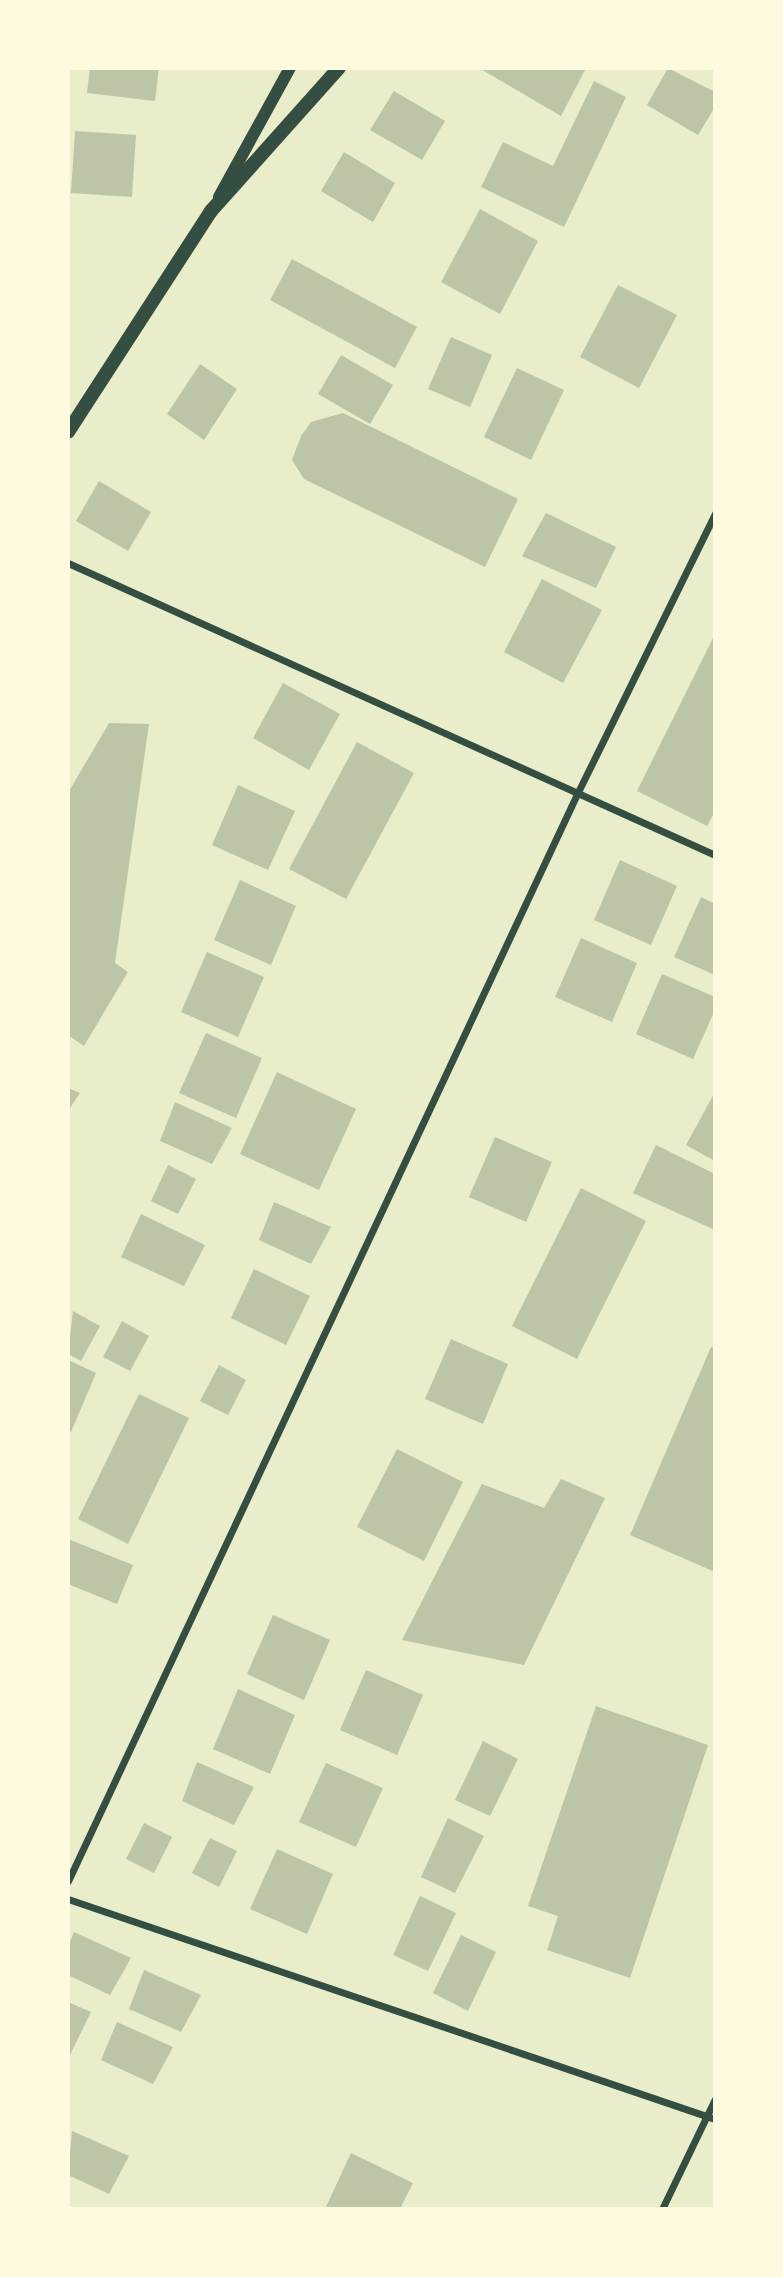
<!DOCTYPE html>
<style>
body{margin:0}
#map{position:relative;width:783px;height:2277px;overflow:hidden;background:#e9edc9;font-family:Literata,serif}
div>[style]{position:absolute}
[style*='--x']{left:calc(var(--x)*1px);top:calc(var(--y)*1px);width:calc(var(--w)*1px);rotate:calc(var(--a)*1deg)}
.building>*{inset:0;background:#bcc5a7}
.minor>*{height:7px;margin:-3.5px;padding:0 3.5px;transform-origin:3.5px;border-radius:3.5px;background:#344e41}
.tertiary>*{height:12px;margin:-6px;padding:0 6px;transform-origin:6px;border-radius:6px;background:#344e41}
.secondary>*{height:14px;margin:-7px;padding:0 7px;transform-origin:7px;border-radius:7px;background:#344e41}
span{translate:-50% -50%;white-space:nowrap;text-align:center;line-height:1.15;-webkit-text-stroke:7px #fefae0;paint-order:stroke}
.frame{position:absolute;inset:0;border:70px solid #fefae0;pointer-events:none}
</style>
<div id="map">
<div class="building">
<i style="clip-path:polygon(90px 68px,159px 68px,155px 101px,87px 93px)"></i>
<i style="clip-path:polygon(479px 68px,586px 68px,561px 116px)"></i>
<i style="clip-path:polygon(668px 68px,715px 92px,715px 107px,698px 135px,647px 105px)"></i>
<i style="clip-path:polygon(594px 81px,626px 97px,564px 227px,481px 187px,503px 142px,553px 166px)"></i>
<i style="clip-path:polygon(394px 91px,445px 121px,422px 160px,370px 130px)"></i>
<i style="clip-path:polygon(75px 131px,136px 135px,132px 197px,71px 193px)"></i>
<i style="clip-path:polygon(344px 152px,395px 183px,373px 222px,321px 191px)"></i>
<i style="clip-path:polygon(480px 209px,538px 241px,500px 314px,441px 282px)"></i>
<i style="clip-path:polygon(292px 259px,417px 327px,395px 368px,270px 300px)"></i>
<i style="clip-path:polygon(618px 285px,677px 315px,639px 388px,580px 357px)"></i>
<i style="clip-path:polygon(451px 337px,492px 355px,470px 407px,428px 389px)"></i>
<i style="clip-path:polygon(341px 355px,393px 385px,370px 424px,318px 394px)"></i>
<i style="clip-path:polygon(200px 364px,237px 389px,204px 440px,167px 414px)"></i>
<i style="clip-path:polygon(517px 368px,564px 390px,531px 460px,484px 437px)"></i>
<i style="clip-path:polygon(343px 413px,518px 499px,485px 567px,304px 479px,292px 460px,301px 436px,311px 422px)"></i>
<i style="clip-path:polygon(99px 481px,151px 512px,128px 551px,76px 521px)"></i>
<i style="clip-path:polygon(546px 513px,616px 547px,596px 588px,522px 556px)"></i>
<i style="clip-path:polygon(542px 579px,602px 610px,563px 683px,504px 652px)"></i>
<i style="clip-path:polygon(715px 634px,715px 811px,707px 826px,637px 791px)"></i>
<i style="clip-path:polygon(283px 683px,340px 714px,309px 770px,253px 738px)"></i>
<i style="clip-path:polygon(109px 723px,149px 724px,115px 963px,128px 972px,84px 1046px,68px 1035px,68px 793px)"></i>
<i style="clip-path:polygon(357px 742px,414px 773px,346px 899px,289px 869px)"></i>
<i style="clip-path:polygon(238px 785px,295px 811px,268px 870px,212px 845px)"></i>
<i style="clip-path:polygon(620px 860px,677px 886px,651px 945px,594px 920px)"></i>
<i style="clip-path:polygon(240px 880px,296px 906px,271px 965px,214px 940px)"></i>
<i style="clip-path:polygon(701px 897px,715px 904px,715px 975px,674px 957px)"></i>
<i style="clip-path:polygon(581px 938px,637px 963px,612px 1022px,555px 997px)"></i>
<i style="clip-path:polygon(207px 952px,264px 977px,238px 1037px,181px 1012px)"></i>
<i style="clip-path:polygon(662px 974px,715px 997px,715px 1010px,693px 1059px,636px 1034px)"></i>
<i style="clip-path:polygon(206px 1033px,262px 1058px,236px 1118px,179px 1093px)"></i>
<i style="clip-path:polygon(277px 1072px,356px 1109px,319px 1190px,240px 1154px)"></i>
<i style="clip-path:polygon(68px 1088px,80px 1093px,68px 1111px)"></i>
<i style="clip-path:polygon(715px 1092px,715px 1161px,686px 1145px)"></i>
<i style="clip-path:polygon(175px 1102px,232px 1128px,212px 1164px,160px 1141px)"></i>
<i style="clip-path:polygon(495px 1137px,552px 1162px,526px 1222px,469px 1197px)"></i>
<i style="clip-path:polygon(656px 1145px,715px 1174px,715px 1230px,633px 1193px)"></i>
<i style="clip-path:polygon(168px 1165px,196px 1179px,178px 1214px,151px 1201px)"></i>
<i style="clip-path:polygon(581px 1188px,646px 1221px,577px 1359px,512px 1326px)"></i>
<i style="clip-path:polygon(274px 1202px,331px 1227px,311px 1264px,259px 1240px)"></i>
<i style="clip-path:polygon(141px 1214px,205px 1245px,184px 1286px,121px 1257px)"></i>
<i style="clip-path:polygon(254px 1269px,310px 1296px,286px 1345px,231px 1318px)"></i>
<i style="clip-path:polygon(73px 1311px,100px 1326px,81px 1361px,68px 1354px)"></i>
<i style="clip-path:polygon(122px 1321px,149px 1336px,130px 1371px,103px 1357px)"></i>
<i style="clip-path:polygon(451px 1339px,508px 1364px,483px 1424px,425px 1399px)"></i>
<i style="clip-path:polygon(711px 1347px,715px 1348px,715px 1572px,630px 1535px)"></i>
<i style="clip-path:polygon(68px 1360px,96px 1373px,71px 1432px,68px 1431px)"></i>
<i style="clip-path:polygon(219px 1365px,246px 1380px,228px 1415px,200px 1401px)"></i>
<i style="clip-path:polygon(139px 1394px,189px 1418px,128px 1544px,78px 1519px)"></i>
<i style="clip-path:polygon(397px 1449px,463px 1482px,424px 1561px,357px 1527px)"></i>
<i style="clip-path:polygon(561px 1479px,605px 1498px,524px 1665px,402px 1640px,482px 1484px,544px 1508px)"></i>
<i style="clip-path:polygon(68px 1539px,133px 1565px,117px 1604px,68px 1584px)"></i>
<i style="clip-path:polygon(273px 1615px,330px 1640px,304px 1700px,247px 1674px)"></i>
<i style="clip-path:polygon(366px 1670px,423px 1695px,397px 1755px,340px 1730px)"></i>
<i style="clip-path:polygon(238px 1689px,295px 1715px,270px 1774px,213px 1749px)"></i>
<i style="clip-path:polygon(596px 1706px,708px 1745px,630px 1978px,547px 1950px,558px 1916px,528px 1906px)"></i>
<i style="clip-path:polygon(483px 1741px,518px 1759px,490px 1816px,455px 1800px)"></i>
<i style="clip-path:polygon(197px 1762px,254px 1787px,234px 1825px,182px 1801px)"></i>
<i style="clip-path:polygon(326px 1763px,383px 1788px,356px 1847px,299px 1822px)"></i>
<i style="clip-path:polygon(448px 1818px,484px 1836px,455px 1893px,421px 1877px)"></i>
<i style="clip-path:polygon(144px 1823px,172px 1837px,154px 1873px,126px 1859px)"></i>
<i style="clip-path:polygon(210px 1838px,237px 1851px,219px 1887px,192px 1873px)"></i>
<i style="clip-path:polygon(277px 1849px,333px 1874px,307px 1934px,250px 1909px)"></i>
<i style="clip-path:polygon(420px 1896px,456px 1913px,428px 1971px,393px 1955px)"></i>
<i style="clip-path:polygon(74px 1932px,131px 1958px,110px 1995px,68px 1975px,68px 1947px)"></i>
<i style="clip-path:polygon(461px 1935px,496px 1952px,468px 2011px,433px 1993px)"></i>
<i style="clip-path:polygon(144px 1970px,201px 1995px,181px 2032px,129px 2009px)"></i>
<i style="clip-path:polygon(68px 2002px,91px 2012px,68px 2059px)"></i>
<i style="clip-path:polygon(117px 2022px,173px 2047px,153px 2084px,101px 2060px)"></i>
<i style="clip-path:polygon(72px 2131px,129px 2156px,109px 2194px,68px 2175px)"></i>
<i style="clip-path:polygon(351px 2153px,413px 2183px,400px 2209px,325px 2209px)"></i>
</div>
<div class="minor">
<i style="--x:68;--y:563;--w:710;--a:24.29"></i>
<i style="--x:68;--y:1881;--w:1200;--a:-64.91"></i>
<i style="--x:577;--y:794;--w:313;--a:-63.8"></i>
<i style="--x:68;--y:1899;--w:683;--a:18.78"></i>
<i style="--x:662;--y:2209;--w:122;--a:-64.3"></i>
</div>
<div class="tertiary">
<i style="--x:219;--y:197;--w:147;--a:-61.2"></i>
</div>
<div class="secondary">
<i style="--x:68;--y:432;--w:263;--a:-57.1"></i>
<i style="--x:211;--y:211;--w:192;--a:-48.2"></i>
</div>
<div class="frame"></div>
</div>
